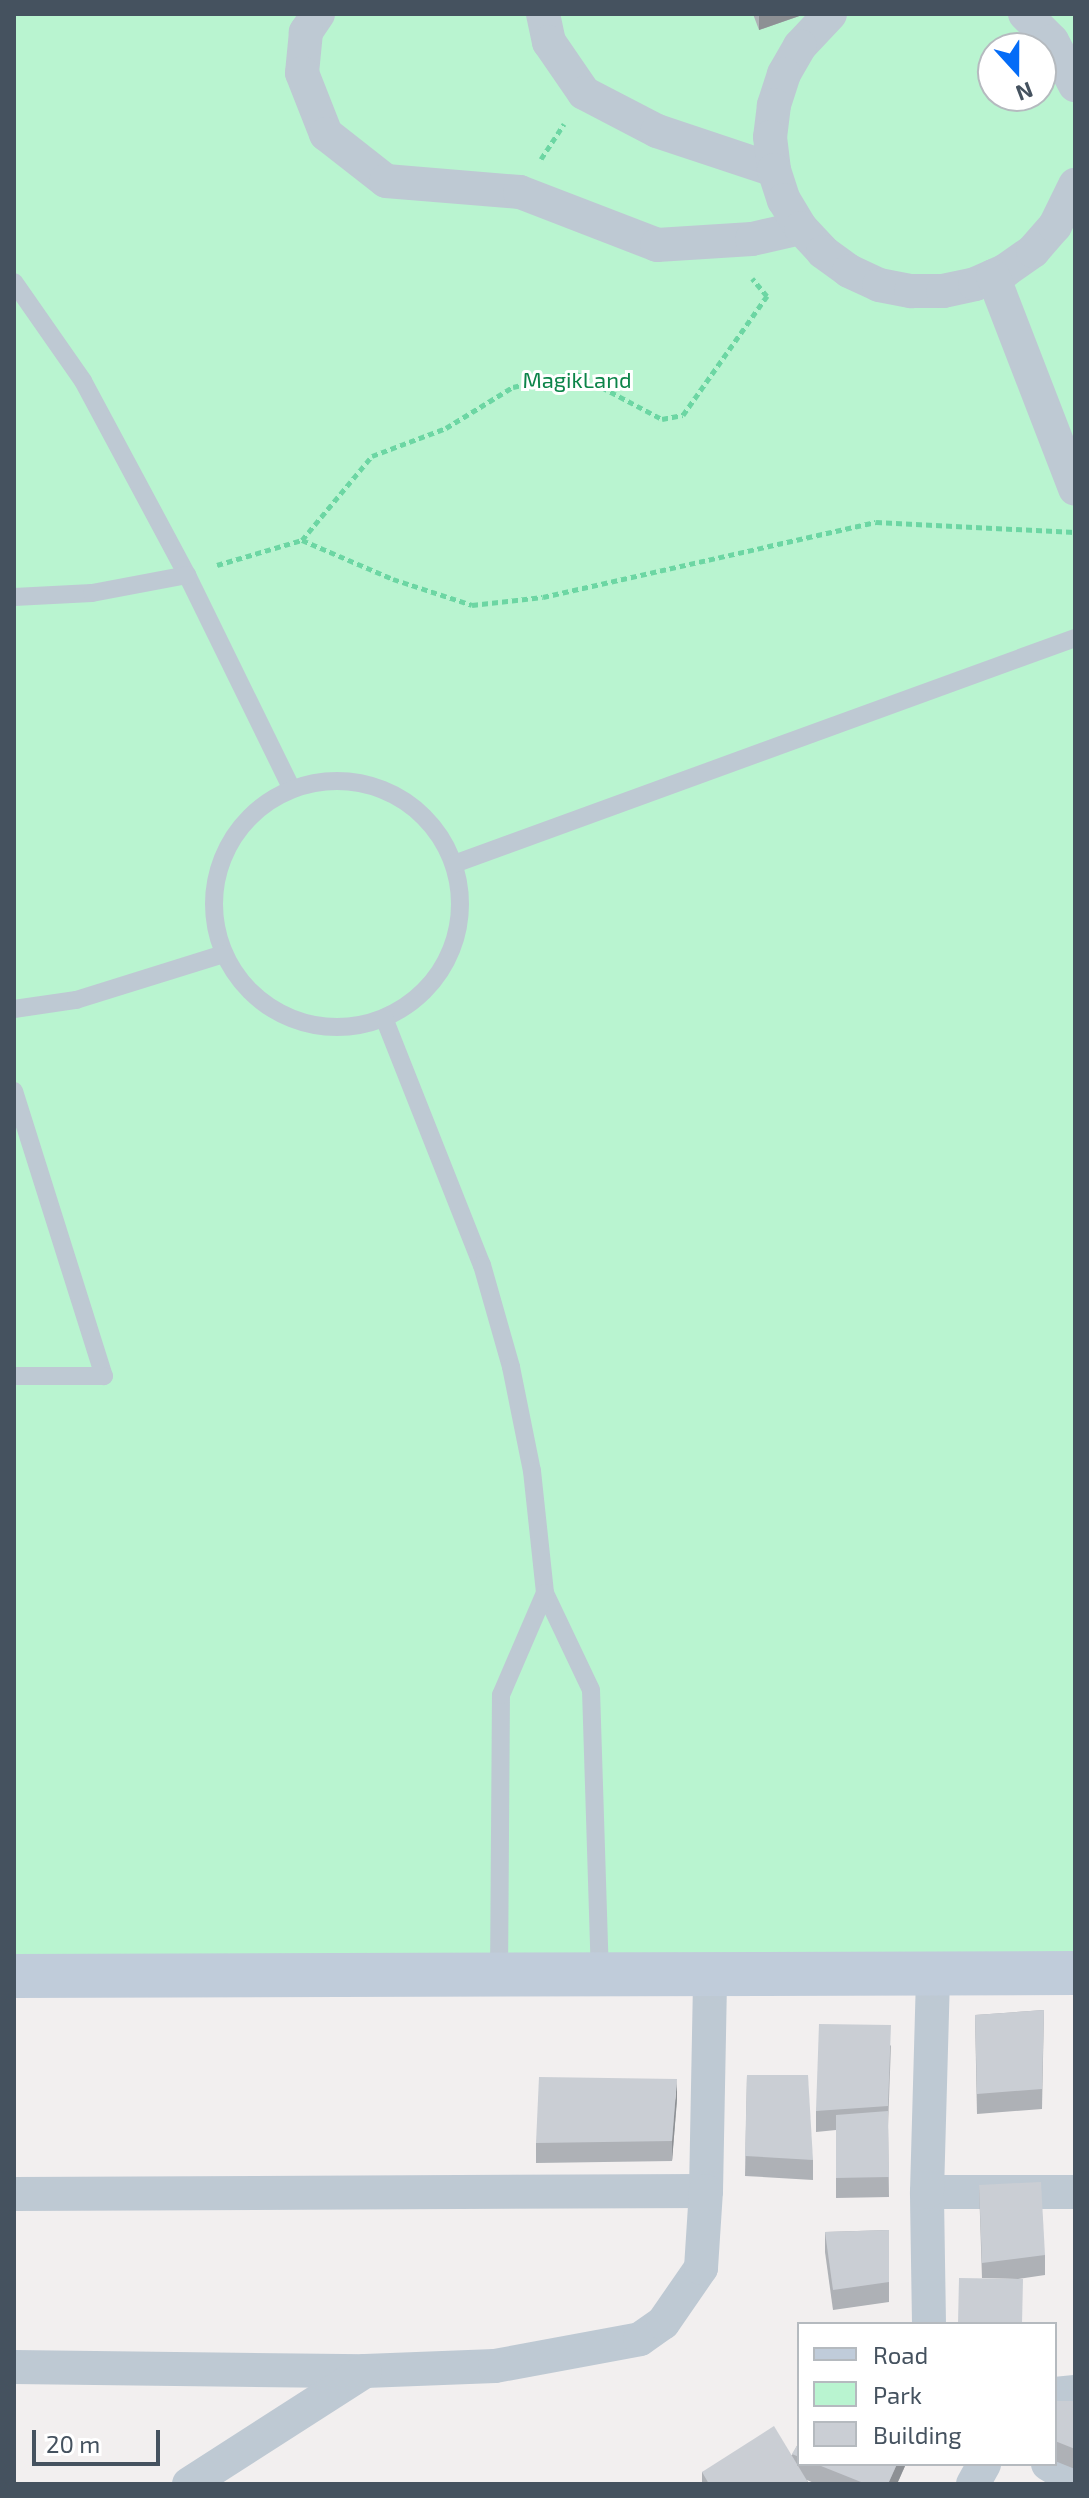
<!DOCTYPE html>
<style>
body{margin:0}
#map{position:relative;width:1089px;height:2498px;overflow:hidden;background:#f2efef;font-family:"Exo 2",sans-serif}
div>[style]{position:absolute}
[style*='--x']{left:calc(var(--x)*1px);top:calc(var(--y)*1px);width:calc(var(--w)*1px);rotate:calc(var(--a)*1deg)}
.green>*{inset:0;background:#b9f4d0}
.path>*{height:5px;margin-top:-2.5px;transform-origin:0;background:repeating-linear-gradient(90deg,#6cd6a3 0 6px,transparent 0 10px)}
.lane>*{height:18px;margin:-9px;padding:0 9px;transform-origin:9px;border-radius:9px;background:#bec9d3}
.lane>.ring{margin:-9px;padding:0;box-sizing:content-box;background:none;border:18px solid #bec9d3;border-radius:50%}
.street>*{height:34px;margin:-17px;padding:0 17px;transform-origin:17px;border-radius:17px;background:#bec9d3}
.secondary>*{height:44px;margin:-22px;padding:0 22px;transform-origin:22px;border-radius:22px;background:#c0ccda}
.wall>*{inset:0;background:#aeb1b6}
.shaded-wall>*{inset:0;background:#8d9094}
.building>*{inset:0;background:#caced4}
span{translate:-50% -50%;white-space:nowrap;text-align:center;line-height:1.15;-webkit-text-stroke:6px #fff;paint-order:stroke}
.park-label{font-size:22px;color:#0c8449}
.frame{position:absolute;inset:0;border:16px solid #45525f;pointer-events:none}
.legend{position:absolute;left:797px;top:2322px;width:260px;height:144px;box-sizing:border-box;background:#fff;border:2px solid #b5babf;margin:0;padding:10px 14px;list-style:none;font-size:24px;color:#45525f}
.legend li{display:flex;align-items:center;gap:16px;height:40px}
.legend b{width:40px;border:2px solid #b5babf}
.north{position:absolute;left:977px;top:32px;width:80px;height:80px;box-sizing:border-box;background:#fff;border:2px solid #b5babf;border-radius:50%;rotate:159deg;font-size:22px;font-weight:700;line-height:32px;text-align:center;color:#45525f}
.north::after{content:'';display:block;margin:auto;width:28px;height:36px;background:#046cf7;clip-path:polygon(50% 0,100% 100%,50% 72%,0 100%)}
.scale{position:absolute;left:32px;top:2430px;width:128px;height:36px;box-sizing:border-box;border:4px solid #45525f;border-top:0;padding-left:10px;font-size:24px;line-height:28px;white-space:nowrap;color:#45525f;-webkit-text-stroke:6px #fff;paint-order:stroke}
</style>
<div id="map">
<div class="green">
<i style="clip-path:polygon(evenodd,14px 14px,1075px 14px,1075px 1960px,14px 1963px,14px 14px,993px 48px,1041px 48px,1041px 96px,993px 96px,993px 48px)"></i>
</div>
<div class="path">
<i style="--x:541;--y:159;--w:42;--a:-56.7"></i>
<i style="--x:302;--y:540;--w:109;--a:-50.2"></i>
<i style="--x:372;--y:456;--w:79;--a:-20.7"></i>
<i style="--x:446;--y:428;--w:79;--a:-31.5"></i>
<i style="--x:513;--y:387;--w:64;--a:-12.7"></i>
<i style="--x:575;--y:373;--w:98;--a:27.9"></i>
<i style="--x:662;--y:419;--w:21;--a:-11"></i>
<i style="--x:683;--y:415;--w:146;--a:-54.8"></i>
<i style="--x:767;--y:296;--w:23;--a:-130"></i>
<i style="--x:217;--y:565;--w:89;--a:-16.4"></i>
<i style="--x:302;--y:540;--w:99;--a:23.2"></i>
<i style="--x:393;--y:579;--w:83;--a:18.2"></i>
<i style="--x:472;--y:605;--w:71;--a:-6.4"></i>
<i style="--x:543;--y:597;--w:341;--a:-12.7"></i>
<i style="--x:876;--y:522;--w:199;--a:2.9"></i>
</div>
<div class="lane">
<i style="--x:14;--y:282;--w:121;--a:55.1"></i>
<i style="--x:83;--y:381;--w:220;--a:61.8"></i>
<i style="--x:187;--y:575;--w:238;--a:63.9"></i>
<i style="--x:14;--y:597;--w:78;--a:-2.9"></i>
<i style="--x:92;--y:593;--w:97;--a:-10.7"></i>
<i class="ring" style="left:214px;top:781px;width:228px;height:228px"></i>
<i style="--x:454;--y:864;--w:661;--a:-20"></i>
<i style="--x:14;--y:1009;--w:63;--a:-8.3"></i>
<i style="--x:76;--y:1000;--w:155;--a:-17.3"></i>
<i style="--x:384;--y:1018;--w:266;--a:68.4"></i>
<i style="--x:482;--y:1265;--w:106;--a:74.1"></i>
<i style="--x:511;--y:1367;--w:106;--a:78.6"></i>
<i style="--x:532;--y:1471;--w:123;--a:83.9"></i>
<i style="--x:545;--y:1593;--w:107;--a:64.6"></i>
<i style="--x:591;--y:1690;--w:285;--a:88.2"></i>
<i style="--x:14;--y:1091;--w:299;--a:72.5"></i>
<i style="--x:104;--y:1376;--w:90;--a:180"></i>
<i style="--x:499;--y:1977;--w:282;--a:-89.6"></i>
<i style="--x:501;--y:1695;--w:111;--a:-66.7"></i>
</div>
<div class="street">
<i style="--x:318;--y:14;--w:22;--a:124"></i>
<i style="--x:306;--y:32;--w:41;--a:95.6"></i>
<i style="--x:302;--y:73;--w:66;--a:68.5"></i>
<i style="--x:326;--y:134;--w:76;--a:38.1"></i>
<i style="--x:386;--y:181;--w:134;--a:4.7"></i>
<i style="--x:520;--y:192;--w:147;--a:21.1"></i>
<i style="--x:657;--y:245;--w:95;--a:-3.6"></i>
<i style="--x:752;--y:239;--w:50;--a:-12.7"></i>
<i style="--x:543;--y:14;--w:29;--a:78"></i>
<i style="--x:549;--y:42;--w:62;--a:55.5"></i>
<i style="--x:584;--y:93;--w:82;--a:27.5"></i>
<i style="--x:657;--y:131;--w:123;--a:18.4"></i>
<i style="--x:830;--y:14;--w:44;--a:133.2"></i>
<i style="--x:800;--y:46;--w:32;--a:120"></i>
<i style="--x:784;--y:74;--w:33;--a:108"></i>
<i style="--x:774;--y:105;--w:32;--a:97"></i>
<i style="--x:770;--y:137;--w:33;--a:83"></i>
<i style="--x:774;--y:170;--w:32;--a:72"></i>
<i style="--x:784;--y:200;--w:33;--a:59"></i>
<i style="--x:801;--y:228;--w:33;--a:47"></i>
<i style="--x:823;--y:252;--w:32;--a:36"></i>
<i style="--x:849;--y:271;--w:33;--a:25"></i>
<i style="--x:879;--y:285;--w:33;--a:11"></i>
<i style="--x:911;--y:291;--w:32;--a:0"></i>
<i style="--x:943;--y:291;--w:33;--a:-12"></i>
<i style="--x:975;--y:284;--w:34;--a:-24"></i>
<i style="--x:1006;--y:270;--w:33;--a:-35"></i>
<i style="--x:1033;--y:251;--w:33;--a:-49"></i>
<i style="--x:1055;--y:226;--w:46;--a:-64"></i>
<i style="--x:1025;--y:14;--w:38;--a:45"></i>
<i style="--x:1052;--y:41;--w:50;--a:62.4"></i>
<i style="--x:993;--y:276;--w:228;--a:68.9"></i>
<i style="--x:927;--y:2192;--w:148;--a:0"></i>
<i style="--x:14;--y:2194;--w:692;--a:-0.25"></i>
<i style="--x:706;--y:2191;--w:217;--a:-88.9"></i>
<i style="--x:929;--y:2324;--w:132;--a:-90.9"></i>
<i style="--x:927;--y:2192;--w:219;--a:-88.4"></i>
<i style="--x:14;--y:2367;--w:351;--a:0.7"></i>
<i style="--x:365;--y:2371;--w:130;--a:-2.2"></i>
<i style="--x:495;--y:2366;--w:147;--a:-10.5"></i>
<i style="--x:640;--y:2339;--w:28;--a:-35"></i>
<i style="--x:663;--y:2323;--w:67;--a:-55.4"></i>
<i style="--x:701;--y:2268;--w:77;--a:-86.3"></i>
<i style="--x:1055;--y:2394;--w:20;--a:-6"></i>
<i style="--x:1048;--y:2464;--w:31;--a:31"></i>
<i style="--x:189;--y:2484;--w:209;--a:-32.7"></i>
<i style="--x:973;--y:2484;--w:23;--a:-61"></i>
</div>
<div class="secondary">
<i style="--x:14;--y:1976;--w:1061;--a:-0.16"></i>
</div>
<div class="wall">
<i style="clip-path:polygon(753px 14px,805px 14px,759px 30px)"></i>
<i style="clip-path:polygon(1044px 2010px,1042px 2109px,977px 2114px,975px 2015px)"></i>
<i style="clip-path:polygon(891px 2045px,888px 2126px,889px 2197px,836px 2198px,836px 2130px,816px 2132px,816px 2111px)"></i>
<i style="clip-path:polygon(747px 2075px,813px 2160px,813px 2180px,745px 2176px)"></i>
<i style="clip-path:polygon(677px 2099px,672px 2161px,536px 2163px,536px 2143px)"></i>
<i style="clip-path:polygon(979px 2185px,1045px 2255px,1045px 2275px,1018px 2279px,982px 2278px)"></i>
<i style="clip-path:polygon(889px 2230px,889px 2302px,833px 2310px,825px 2252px,825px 2232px)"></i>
<i style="clip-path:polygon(1055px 2401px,1075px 2401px,1075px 2469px,1055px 2461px)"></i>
<i style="clip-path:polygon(799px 2442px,799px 2464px,905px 2464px,905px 2466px,897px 2484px,816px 2484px,807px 2480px,809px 2484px,702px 2484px,702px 2472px,792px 2455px)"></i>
</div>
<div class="shaded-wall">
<i style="clip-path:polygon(759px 14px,805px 14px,759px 30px)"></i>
<i style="clip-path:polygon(677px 2079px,677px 2099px,672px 2161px,672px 2141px)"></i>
<i style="clip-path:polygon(897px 2464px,905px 2464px,905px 2466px,897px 2484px,888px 2484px)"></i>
</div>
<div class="building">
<i style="clip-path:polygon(1044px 2010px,1042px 2089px,977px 2094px,975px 2015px)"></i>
<i style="clip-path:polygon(819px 2024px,891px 2025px,888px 2106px,816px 2111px)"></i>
<i style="clip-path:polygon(747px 2075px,808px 2075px,813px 2160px,745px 2156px)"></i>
<i style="clip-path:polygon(539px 2077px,677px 2079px,672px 2141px,536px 2143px)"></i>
<i style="clip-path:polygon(888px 2111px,889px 2177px,836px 2178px,836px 2115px)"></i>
<i style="clip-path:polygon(1041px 2182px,1045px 2255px,982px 2263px,979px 2185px)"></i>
<i style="clip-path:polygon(889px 2230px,889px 2282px,833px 2290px,825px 2232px)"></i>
<i style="clip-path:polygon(959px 2278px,1023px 2279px,1022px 2324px,958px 2324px)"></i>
<i style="clip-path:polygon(1055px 2401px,1075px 2401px,1075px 2449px,1055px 2441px)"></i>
<i style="clip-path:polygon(774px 2426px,809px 2484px,709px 2484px,702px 2472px)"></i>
<i style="clip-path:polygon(799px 2442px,799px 2457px,792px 2454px)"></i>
<i style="clip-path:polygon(816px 2464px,897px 2464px,888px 2484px,866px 2484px)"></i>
</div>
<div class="park-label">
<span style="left:577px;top:380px">MagikLand</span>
</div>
<div class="frame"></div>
<ul class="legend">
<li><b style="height:10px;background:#c0ccda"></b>Road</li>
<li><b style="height:22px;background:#b9f4d0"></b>Park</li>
<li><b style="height:22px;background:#caced4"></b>Building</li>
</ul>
<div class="north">N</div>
<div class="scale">20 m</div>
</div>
